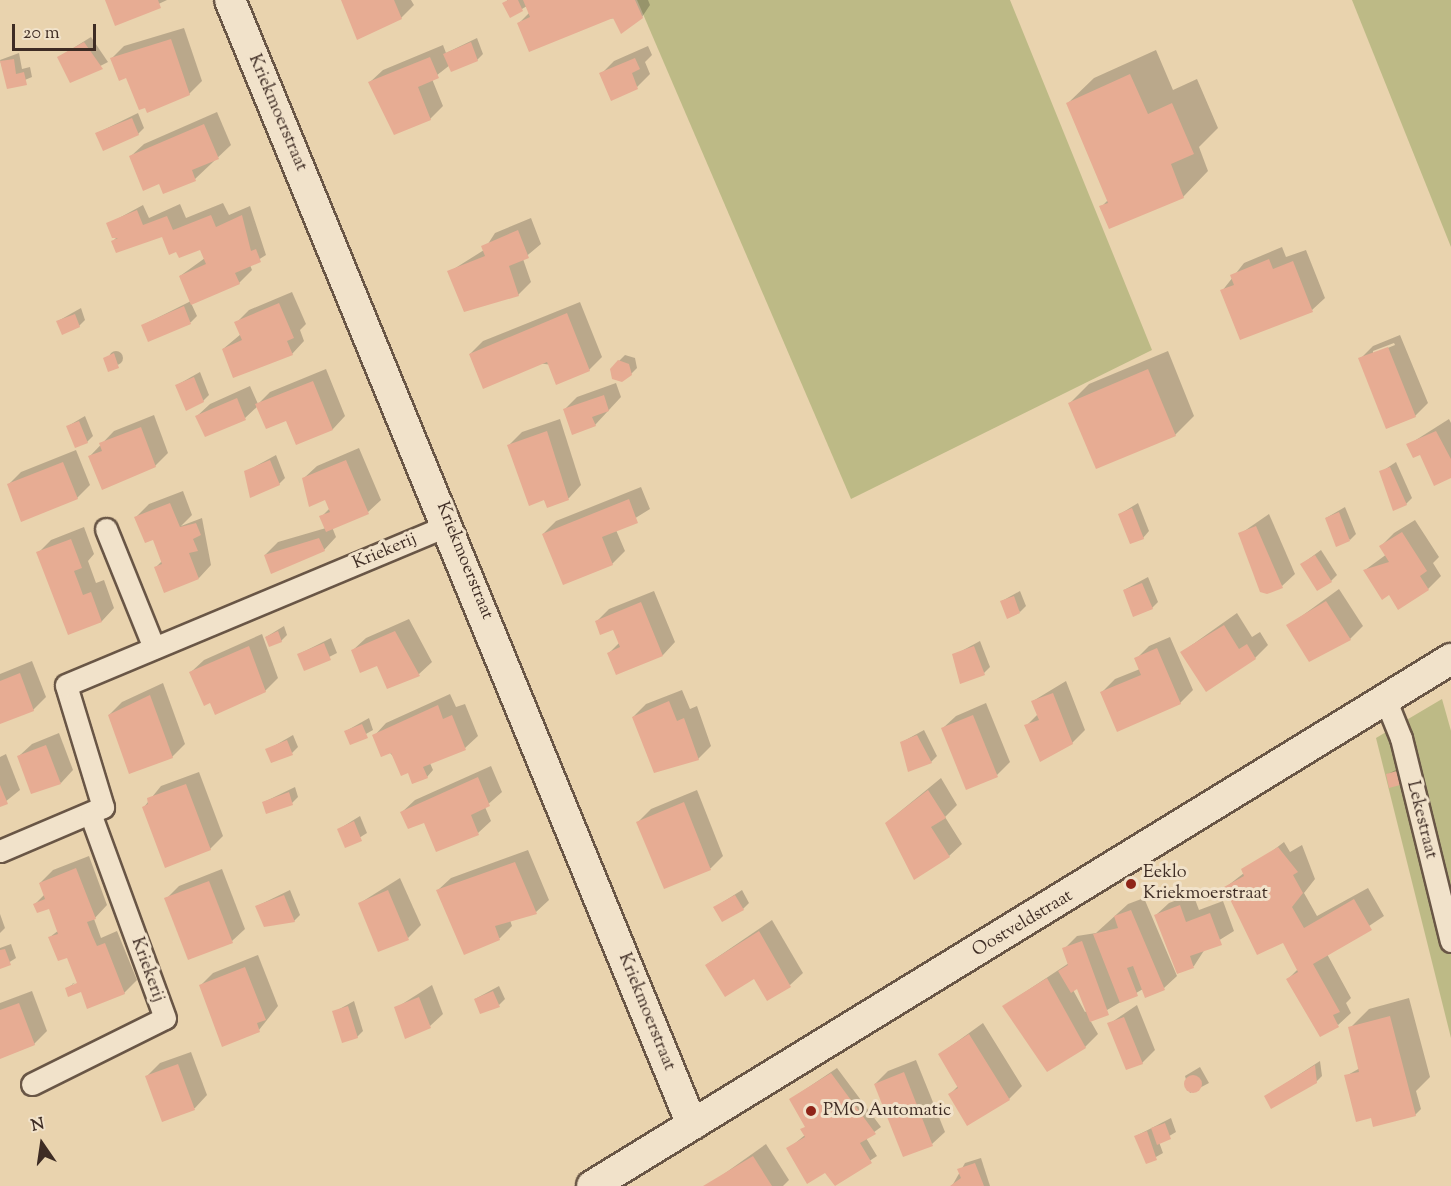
<!DOCTYPE html>
<style>
body{margin:0}
#map{position:relative;width:1451px;height:1186px;overflow:hidden;background:#e9d3ae;font-family:"Sorts Mill Goudy",serif}
div>[style]{position:absolute}
[style*='--x']{left:calc(var(--x)*1px);top:calc(var(--y)*1px);width:calc(var(--w)*1px);rotate:calc(var(--a)*1deg)}
.green>*{inset:0;background:#bdba86}
.shadow>*{inset:0;background:#0003}
.round{border-radius:50%}
.building>*{inset:0;background:#e7ac93}
.roads{filter:drop-shadow(2px 0 #695646) drop-shadow(-2px 0 #695646) drop-shadow(0 2px #695646) drop-shadow(0 -2px #695646)}
.street>*{height:21px;margin:-10.5px;padding:0 10.5px;transform-origin:10.5px;border-radius:10.5px;background:#f1e2ca}
.secondary>*{height:30px;margin:-15px;padding:0 15px;transform-origin:15px;border-radius:15px;background:#f1e2ca}
.dots>*{width:16px;height:16px;translate:-50% -50%;box-sizing:border-box;border:3px solid #f1e2ca;border-radius:50%}
span{translate:-50% -50%;white-space:nowrap;text-align:center;line-height:1.15;-webkit-text-stroke:6px #f1e2ca;paint-order:stroke}
.street-label{font-size:18px;color:#3e2c24}
.poi-label{font-size:18px;color:#3e2c24}
.left{translate:0 -50%;text-align:left}
.north{position:absolute;left:12px;top:1114px;width:60px;height:60px;-webkit-text-stroke:4px #f1e2ca;paint-order:stroke;rotate:347deg;font-size:16px;font-weight:700;line-height:24px;text-align:center;color:#3e2c24}
.north::after{content:'';display:block;margin:auto;width:21px;height:27px;background:#3e2c24;clip-path:polygon(50% 0,100% 100%,50% 72%,0 100%)}
.scale{position:absolute;left:12px;top:24px;width:84px;height:27px;box-sizing:border-box;border:3px solid #3e2c24;border-top:0;padding-left:8px;font-size:18px;line-height:21px;white-space:nowrap;color:#3e2c24;-webkit-text-stroke:4px #f1e2ca;paint-order:stroke}
</style>
<div id="map">
<div class="green">
<i style="clip-path:polygon(637px 0,1010px 0,1152px 350px,851px 499px)"></i>
<i style="clip-path:polygon(1352px 0,1451px 0,1451px 247px)"></i>
<i style="clip-path:polygon(1442px 699px,1451px 731px,1451px 1038px,1376px 738px)"></i>
</div>
<div class="shadow">
<i style="clip-path:polygon(107px 0,167px 0,116px 24px)"></i>
<i style="clip-path:polygon(342px 0,411px 0,414px 5px,401px 18px)"></i>
<i style="clip-path:polygon(507px 0,648px 0,650px 5px,642px 17px,519px 23px,530px 12px,527px 6px,510px 16px)"></i>
<i style="clip-path:polygon(184px 28px,202px 81px,189px 94px,127px 76px,111px 59px,124px 46px)"></i>
<i style="clip-path:polygon(91px 37px,108px 62px,71px 81px,59px 57px)"></i>
<i style="clip-path:polygon(477px 38px,483px 54px,477px 60px,450px 65px,432px 79px,443px 106px,430px 119px,370px 82px,383px 70px,443px 45px,446px 53px)"></i>
<i style="clip-path:polygon(648px 46px,652px 55px,645px 62px,650px 74px,637px 87px,601px 74px,614px 61px)"></i>
<i style="clip-path:polygon(1156px 50px,1173px 90px,1197px 79px,1218px 128px,1199px 147px,1208px 171px,1183px 197px,1101px 207px,1108px 200px,1068px 103px,1094px 78px)"></i>
<i style="clip-path:polygon(19px 53px,22px 69px,30px 67px,32px 77px,8px 87px,0 60px)"></i>
<i style="clip-path:polygon(217px 112px,231px 145px,195px 179px,160px 182px,131px 156px,144px 144px)"></i>
<i style="clip-path:polygon(138px 113px,144px 128px,138px 134px,97px 133px)"></i>
<i style="clip-path:polygon(223px 203px,229px 215px,250px 206px,266px 255px,250px 265px,252px 270px,239px 283px,191px 303px,197px 316px,191px 322px,149px 340px,143px 325px,191px 301px,180px 276px,205px 258px,200px 248px,162px 235px,113px 241px,121px 233px,108px 224px,143px 205px,149px 218px,180px 204px,186px 218px)"></i>
<i style="clip-path:polygon(531px 218px,541px 244px,523px 259px,531px 282px,518px 295px,449px 272px,484px 250px,495px 233px)"></i>
<i style="clip-path:polygon(1282px 247px,1286px 257px,1306px 250px,1325px 298px,1312px 310px,1222px 291px,1244px 263px)"></i>
<i style="clip-path:polygon(292px 292px,306px 324px,300px 330px,304px 341px,292px 354px,223px 349px,241px 334px,236px 323px,249px 310px)"></i>
<i style="clip-path:polygon(580px 302px,602px 357px,589px 370px,470px 354px,483px 341px)"></i>
<i style="clip-path:polygon(81px 308px,85px 320px,79px 326px,58px 321px)"></i>
<i style="clip-path:polygon(evenodd,1400px 335px,1428px 403px,1415px 416px,1360px 359px,1373px 346px,1400px 335px,1394px 343px,1395px 345px,1373px 354px,1373px 351px,1394px 343px)"></i>
<i class="round" style="left:109px;top:351px;width:14px;height:14px"></i>
<i style="clip-path:polygon(1168px 351px,1194px 416px,1175px 435px,1070px 403px,1089px 384px)"></i>
<i style="clip-path:polygon(625px 355px,635px 358px,637px 368px,631px 374px,611px 369px)"></i>
<i style="clip-path:polygon(326px 369px,345px 416px,333px 429px,297px 443px,287px 419px,258px 406px,245px 418px,206px 435px,197px 416px,210px 404px,250px 386px,258px 404px,270px 392px)"></i>
<i style="clip-path:polygon(200px 372px,209px 395px,203px 401px,177px 385px)"></i>
<i style="clip-path:polygon(616px 383px,621px 397px,595px 425px,564px 410px,577px 397px)"></i>
<i style="clip-path:polygon(154px 415px,168px 453px,155px 466px,90px 456px,114px 431px)"></i>
<i style="clip-path:polygon(85px 416px,93px 436px,87px 442px,68px 426px)"></i>
<i style="clip-path:polygon(560px 419px,581px 485px,569px 498px,548px 506px,509px 445px,522px 432px)"></i>
<i style="clip-path:polygon(1449px 419px,1451px 423px,1451px 478px,1408px 445px)"></i>
<i style="clip-path:polygon(359px 448px,381px 500px,368px 512px,332px 527px,336px 537px,324px 550px,265px 555px,278px 542px,326px 528px,321px 517px,330px 508px,325px 498px,304px 478px,317px 466px)"></i>
<i style="clip-path:polygon(76px 450px,90px 485px,77px 498px,8px 485px,21px 472px)"></i>
<i style="clip-path:polygon(276px 455px,285px 478px,279px 484px,245px 472px)"></i>
<i style="clip-path:polygon(1396px 462px,1412px 498px,1406px 504px,1381px 472px)"></i>
<i style="clip-path:polygon(641px 487px,650px 509px,616px 530px,625px 551px,612px 564px,543px 534px,556px 521px)"></i>
<i style="clip-path:polygon(183px 491px,192px 515px,181px 526px,202px 518px,211px 565px,199px 578px,156px 567px,162px 561px,153px 538px,136px 517px,149px 504px)"></i>
<i style="clip-path:polygon(1138px 503px,1149px 531px,1143px 538px,1120px 514px)"></i>
<i style="clip-path:polygon(1345px 507px,1356px 534px,1350px 540px,1326px 518px)"></i>
<i style="clip-path:polygon(1269px 514px,1295px 574px,1282px 586px,1240px 534px)"></i>
<i style="clip-path:polygon(1415px 520px,1439px 557px,1433px 563px,1441px 576px,1428px 589px,1389px 593px,1365px 570px,1387px 554px,1381px 546px,1394px 533px)"></i>
<i style="clip-path:polygon(84px 527px,94px 554px,88px 561px,96px 583px,104px 580px,114px 608px,102px 621px,69px 633px,38px 553px,51px 540px)"></i>
<i style="clip-path:polygon(1321px 550px,1337px 575px,1331px 581px,1302px 564px)"></i>
<i style="clip-path:polygon(1148px 577px,1158px 602px,1152px 608px,1124px 590px)"></i>
<i style="clip-path:polygon(1339px 589px,1363px 626px,1350px 639px,1288px 626px)"></i>
<i style="clip-path:polygon(654px 591px,675px 642px,663px 655px,609px 653px,620px 642px,614px 628px,596px 622px,609px 609px)"></i>
<i style="clip-path:polygon(1020px 591px,1026px 606px,1020px 612px,1002px 601px)"></i>
<i style="clip-path:polygon(1237px 613px,1252px 637px,1260px 632px,1268px 645px,1255px 658px,1182px 652px)"></i>
<i style="clip-path:polygon(409px 619px,432px 662px,419px 674px,388px 687px,378px 664px,353px 650px,366px 638px)"></i>
<i style="clip-path:polygon(284px 626px,287px 635px,281px 641px,266px 637px)"></i>
<i style="clip-path:polygon(262px 634px,278px 678px,265px 691px,211px 701px,191px 672px,204px 660px)"></i>
<i style="clip-path:polygon(1170px 637px,1193px 690px,1180px 703px,1102px 692px,1115px 679px,1140px 669px,1136px 659px,1149px 646px)"></i>
<i style="clip-path:polygon(331px 638px,337px 653px,305px 669px,299px 654px)"></i>
<i style="clip-path:polygon(980px 641px,990px 667px,984px 673px,954px 655px)"></i>
<i style="clip-path:polygon(32px 661px,46px 697px,33px 710px,0 722px,0 674px)"></i>
<i style="clip-path:polygon(1066px 681px,1085px 730px,1072px 743px,1026px 726px,1038px 714px,1033px 701px)"></i>
<i style="clip-path:polygon(163px 683px,185px 744px,172px 757px,109px 715px,122px 702px)"></i>
<i style="clip-path:polygon(682px 690px,690px 709px,697px 706px,711px 746px,698px 759px,633px 717px,646px 704px)"></i>
<i style="clip-path:polygon(450px 694px,456px 707px,465px 704px,478px 736px,465px 748px,430px 763px,433px 770px,427px 777px,408px 772px,374px 736px,386px 723px)"></i>
<i style="clip-path:polygon(986px 703px,1010px 762px,997px 775px,943px 728px,956px 716px)"></i>
<i style="clip-path:polygon(369px 718px,373px 730px,350px 743px,346px 731px)"></i>
<i style="clip-path:polygon(924px 730px,937px 756px,931px 762px,902px 742px)"></i>
<i style="clip-path:polygon(59px 733px,73px 770px,61px 783px,19px 756px,32px 744px)"></i>
<i style="clip-path:polygon(293px 735px,298px 747px,292px 753px,267px 750px)"></i>
<i style="clip-path:polygon(6px 754px,20px 790px,0 806px,0 757px)"></i>
<i style="clip-path:polygon(491px 766px,502px 792px,485px 807px,491px 821px,478px 833px,402px 812px,415px 800px)"></i>
<i style="clip-path:polygon(1403px 766px,1405px 778px,1399px 784px,1388px 774px)"></i>
<i style="clip-path:polygon(199px 772px,223px 836px,210px 849px,144px 807px,161px 786px)"></i>
<i style="clip-path:polygon(941px 778px,957px 805px,945px 817px,962px 844px,949px 856px,886px 823px)"></i>
<i style="clip-path:polygon(295px 787px,298px 797px,292px 803px,264px 802px)"></i>
<i style="clip-path:polygon(697px 790px,723px 856px,711px 868px,665px 887px,638px 822px,651px 809px)"></i>
<i style="clip-path:polygon(360px 816px,367px 833px,346px 846px,339px 829px)"></i>
<i style="clip-path:polygon(1284px 842px,1290px 852px,1302px 845px,1315px 879px,1304px 893px,1317px 916px,1368px 888px,1384px 916px,1327px 954px,1351px 998px,1346px 1003px,1351px 1013px,1338px 1025px,1288px 979px,1298px 969px,1284px 941px,1257px 953px,1226px 887px)"></i>
<i style="clip-path:polygon(528px 850px,549px 900px,536px 912px,510px 920px,512px 926px,500px 938px,465px 953px,438px 890px,451px 878px)"></i>
<i style="clip-path:polygon(evenodd,89px 856px,107px 905px,94px 919px,101px 938px,117px 931px,137px 980px,124px 993px,67px 988px,78px 981px,69px 958px,50px 937px,59px 930px,49px 907px,35px 904px,45px 894px,40px 883px,53px 870px,89px 856px,84px 979px,72px 987px,72px 984px,84px 979px)"></i>
<i style="clip-path:polygon(222px 869px,245px 929px,232px 941px,166px 899px,179px 886px)"></i>
<i style="clip-path:polygon(400px 878px,421px 925px,408px 938px,360px 903px)"></i>
<i style="clip-path:polygon(290px 890px,300px 915px,294px 921px,257px 906px)"></i>
<i style="clip-path:polygon(742px 890px,749px 903px,743px 909px,715px 907px)"></i>
<i style="clip-path:polygon(1193px 894px,1199px 910px,1223px 901px,1234px 931px,1205px 949px,1194px 966px,1178px 972px,1156px 915px,1169px 903px)"></i>
<i style="clip-path:polygon(evenodd,1144px 898px,1177px 976px,1164px 988px,1143px 989px,1090px 1020px,1098px 1034px,1085px 1047px,1004px 1006px,1069px 963px,1064px 949px,1077px 936px,1096px 933px,1128px 904px,1144px 898px,1078px 986px,1087px 1011px,1085px 1012px,1073px 990px,1078px 986px)"></i>
<i style="clip-path:polygon(0 914px,5px 928px,0 933px)"></i>
<i style="clip-path:polygon(772px 920px,803px 973px,790px 985px,706px 965px)"></i>
<i style="clip-path:polygon(11px 944px,16px 958px,0 968px,0 948px)"></i>
<i style="clip-path:polygon(258px 955px,278px 1006px,259px 1030px,200px 986px,213px 973px)"></i>
<i style="clip-path:polygon(432px 985px,443px 1014px,430px 1026px,396px 1008px)"></i>
<i style="clip-path:polygon(499px 986px,505px 999px,499px 1005px,475px 999px)"></i>
<i style="clip-path:polygon(32px 991px,47px 1031px,34px 1044px,0 1057px,0 1003px)"></i>
<i style="clip-path:polygon(1409px 998px,1430px 1077px,1416px 1091px,1421px 1109px,1415px 1115px,1372px 1116px,1346px 1076px,1360px 1068px,1350px 1028px,1369px 1009px)"></i>
<i style="clip-path:polygon(354px 1001px,363px 1031px,357px 1037px,334px 1012px)"></i>
<i style="clip-path:polygon(1137px 1005px,1155px 1050px,1142px 1063px,1109px 1024px)"></i>
<i style="clip-path:polygon(983px 1023px,1022px 1086px,1009px 1099px,949px 1095px,959px 1085px,940px 1054px)"></i>
<i style="clip-path:polygon(191px 1052px,207px 1095px,195px 1108px,163px 1120px,147px 1076px,160px 1063px)"></i>
<i style="clip-path:polygon(916px 1060px,945px 1132px,932px 1144px,875px 1084px,888px 1071px)"></i>
<i style="clip-path:polygon(1320px 1061px,1322px 1076px,1316px 1082px,1266px 1096px)"></i>
<i style="clip-path:polygon(1200px 1067px,1209px 1083px,1190px 1093px,1185px 1076px)"></i>
<i style="clip-path:polygon(837px 1068px,881px 1127px,866px 1138px,877px 1156px,834px 1184px,826px 1171px,788px 1149px,805px 1135px,806px 1125px,791px 1099px)"></i>
<i style="clip-path:polygon(1171px 1118px,1176px 1132px,1159px 1142px,1163px 1153px,1147px 1162px,1136px 1136px)"></i>
<i style="clip-path:polygon(766px 1144px,789px 1180px,783px 1186px,707px 1186px)"></i>
<i style="clip-path:polygon(981px 1158px,990px 1186px,952px 1186px,965px 1163px)"></i>
</div>
<div class="building">
<i style="clip-path:polygon(105px 0,158px 0,161px 8px,115px 26px)"></i>
<i style="clip-path:polygon(341px 0,394px 0,402px 19px,357px 40px)"></i>
<i style="clip-path:polygon(508px 0,518px 0,523px 11px,510px 18px,502px 3px)"></i>
<i style="clip-path:polygon(523px 0,635px 0,643px 18px,621px 34px,613px 18px,529px 52px,517px 23px,530px 17px)"></i>
<i style="clip-path:polygon(171px 39px,190px 95px,147px 113px,145px 108px,139px 110px,126px 78px,119px 81px,110px 58px)"></i>
<i style="clip-path:polygon(84px 42px,103px 69px,70px 83px,57px 57px)"></i>
<i style="clip-path:polygon(471px 42px,478px 61px,451px 72px,443px 54px)"></i>
<i style="clip-path:polygon(430px 57px,439px 78px,418px 87px,431px 120px,394px 135px,368px 82px)"></i>
<i style="clip-path:polygon(635px 58px,640px 69px,632px 73px,638px 89px,611px 101px,599px 73px)"></i>
<i style="clip-path:polygon(14px 59px,16px 74px,24px 72px,27px 85px,7px 89px,0 61px)"></i>
<i style="clip-path:polygon(1130px 74px,1148px 114px,1172px 103px,1194px 154px,1171px 164px,1184px 198px,1109px 229px,1099px 206px,1108px 203px,1066px 103px)"></i>
<i style="clip-path:polygon(132px 118px,139px 135px,103px 151px,95px 133px)"></i>
<i style="clip-path:polygon(204px 124px,219px 159px,192px 170px,196px 181px,163px 194px,159px 184px,143px 191px,129px 156px)"></i>
<i style="clip-path:polygon(137px 210px,143px 225px,167px 216px,173px 230px,211px 215px,216px 227px,242px 215px,251px 251px,256px 249px,261px 262px,235px 273px,240px 284px,191px 305px,179px 276px,206px 264px,200px 250px,179px 258px,176px 252px,169px 255px,162px 237px,116px 253px,111px 241px,118px 238px,112px 238px,106px 223px)"></i>
<i style="clip-path:polygon(518px 230px,529px 258px,509px 266px,519px 296px,464px 312px,447px 271px,485px 256px,481px 246px)"></i>
<i style="clip-path:polygon(1269px 259px,1273px 269px,1293px 261px,1313px 312px,1240px 340px,1220px 290px,1234px 285px,1230px 275px)"></i>
<i style="clip-path:polygon(279px 303px,294px 338px,287px 341px,293px 355px,233px 378px,222px 349px,242px 340px,234px 322px)"></i>
<i style="clip-path:polygon(184px 306px,191px 324px,148px 342px,141px 325px)"></i>
<i style="clip-path:polygon(567px 313px,590px 371px,556px 385px,547px 362px,483px 389px,469px 354px)"></i>
<i style="clip-path:polygon(75px 314px,80px 327px,62px 335px,56px 321px)"></i>
<i style="clip-path:polygon(1388px 347px,1416px 417px,1386px 429px,1358px 358px)"></i>
<i style="clip-path:polygon(114px 353px,119px 368px,108px 372px,103px 358px)"></i>
<i style="clip-path:polygon(618px 360px,629px 364px,632px 375px,622px 382px,612px 379px,610px 369px)"></i>
<i style="clip-path:polygon(1148px 369px,1176px 436px,1096px 469px,1068px 403px)"></i>
<i style="clip-path:polygon(194px 377px,204px 402px,186px 411px,175px 385px)"></i>
<i style="clip-path:polygon(313px 381px,333px 430px,296px 445px,286px 421px,266px 429px,255px 404px)"></i>
<i style="clip-path:polygon(604px 395px,609px 411px,592px 417px,596px 426px,572px 435px,563px 409px)"></i>
<i style="clip-path:polygon(237px 398px,246px 420px,205px 437px,195px 416px)"></i>
<i style="clip-path:polygon(79px 421px,88px 443px,75px 448px,66px 426px)"></i>
<i style="clip-path:polygon(141px 427px,156px 467px,102px 490px,88px 456px,102px 451px,99px 443px)"></i>
<i style="clip-path:polygon(547px 431px,569px 500px,547px 508px,544px 500px,529px 506px,507px 445px)"></i>
<i style="clip-path:polygon(1436px 431px,1451px 459px,1451px 478px,1434px 486px,1420px 455px,1413px 458px,1406px 444px)"></i>
<i style="clip-path:polygon(270px 460px,280px 485px,250px 498px,244px 471px)"></i>
<i style="clip-path:polygon(346px 460px,369px 514px,326px 532px,319px 516px,330px 512px,325px 500px,309px 507px,302px 478px)"></i>
<i style="clip-path:polygon(63px 462px,78px 499px,21px 522px,7px 484px)"></i>
<i style="clip-path:polygon(1390px 467px,1407px 505px,1393px 511px,1379px 471px)"></i>
<i style="clip-path:polygon(629px 499px,638px 523px,602px 537px,613px 565px,563px 585px,542px 534px)"></i>
<i style="clip-path:polygon(170px 503px,180px 527px,196px 523px,201px 535px,193px 539px,198px 551px,189px 553px,199px 579px,164px 593px,154px 567px,162px 564px,153px 540px,145px 543px,134px 517px)"></i>
<i style="clip-path:polygon(1132px 508px,1144px 539px,1130px 544px,1118px 514px)"></i>
<i style="clip-path:polygon(1339px 512px,1350px 541px,1336px 547px,1325px 518px)"></i>
<i style="clip-path:polygon(1256px 526px,1283px 588px,1267px 594px,1260px 592px,1238px 533px)"></i>
<i style="clip-path:polygon(1402px 532px,1427px 571px,1420px 576px,1429px 590px,1398px 610px,1389px 595px,1382px 600px,1363px 570px,1389px 562px,1379px 546px)"></i>
<i style="clip-path:polygon(319px 538px,325px 551px,271px 574px,264px 555px)"></i>
<i style="clip-path:polygon(71px 539px,82px 568px,74px 571px,79px 584px,83px 595px,91px 592px,102px 622px,68px 635px,36px 552px)"></i>
<i style="clip-path:polygon(1315px 555px,1332px 582px,1317px 591px,1300px 564px)"></i>
<i style="clip-path:polygon(1142px 583px,1153px 609px,1133px 617px,1123px 590px)"></i>
<i style="clip-path:polygon(1014px 596px,1020px 613px,1007px 619px,1000px 601px)"></i>
<i style="clip-path:polygon(1326px 601px,1351px 640px,1309px 662px,1286px 625px)"></i>
<i style="clip-path:polygon(641px 602px,663px 656px,616px 675px,607px 653px,620px 647px,613px 630px,600px 635px,595px 621px)"></i>
<i style="clip-path:polygon(1224px 625px,1239px 649px,1247px 644px,1256px 659px,1206px 692px,1180px 652px)"></i>
<i style="clip-path:polygon(278px 631px,282px 642px,269px 647px,265px 637px)"></i>
<i style="clip-path:polygon(395px 631px,420px 676px,387px 689px,377px 666px,360px 673px,351px 650px)"></i>
<i style="clip-path:polygon(324px 643px,331px 660px,304px 671px,297px 654px)"></i>
<i style="clip-path:polygon(249px 646px,266px 692px,215px 715px,210px 703px,204px 706px,189px 672px)"></i>
<i style="clip-path:polygon(974px 646px,985px 675px,960px 684px,952px 654px)"></i>
<i style="clip-path:polygon(1157px 648px,1181px 704px,1117px 732px,1100px 692px,1141px 675px,1134px 658px)"></i>
<i style="clip-path:polygon(20px 673px,34px 711px,0 724px,0 681px)"></i>
<i style="clip-path:polygon(1053px 693px,1073px 744px,1040px 762px,1024px 725px,1039px 720px,1031px 701px)"></i>
<i style="clip-path:polygon(150px 695px,173px 758px,129px 774px,108px 715px)"></i>
<i style="clip-path:polygon(669px 701px,677px 721px,684px 718px,699px 760px,654px 773px,632px 717px)"></i>
<i style="clip-path:polygon(438px 705px,443px 719px,452px 715px,466px 750px,423px 767px,428px 778px,412px 784px,408px 773px,401px 776px,391px 753px,381px 757px,372px 735px)"></i>
<i style="clip-path:polygon(973px 715px,998px 777px,966px 790px,941px 728px)"></i>
<i style="clip-path:polygon(362px 724px,368px 738px,350px 745px,344px 731px)"></i>
<i style="clip-path:polygon(917px 735px,932px 763px,908px 772px,900px 742px)"></i>
<i style="clip-path:polygon(287px 740px,293px 755px,271px 763px,265px 749px)"></i>
<i style="clip-path:polygon(46px 745px,61px 784px,31px 794px,17px 756px)"></i>
<i style="clip-path:polygon(1397px 771px,1400px 785px,1389px 788px,1386px 774px)"></i>
<i style="clip-path:polygon(478px 777px,490px 806px,471px 815px,479px 835px,436px 852px,424px 823px,408px 829px,400px 812px)"></i>
<i style="clip-path:polygon(186px 784px,211px 850px,165px 868px,142px 807px,148px 804px,147px 798px)"></i>
<i style="clip-path:polygon(0 785px,8px 804px,0 807px)"></i>
<i style="clip-path:polygon(928px 790px,946px 818px,931px 827px,950px 857px,914px 880px,885px 823px)"></i>
<i style="clip-path:polygon(289px 792px,293px 805px,266px 814px,262px 802px)"></i>
<i style="clip-path:polygon(684px 802px,711px 870px,664px 889px,636px 822px)"></i>
<i style="clip-path:polygon(354px 821px,362px 841px,345px 848px,337px 829px)"></i>
<i style="clip-path:polygon(1278px 847px,1298px 872px,1293px 875px,1303px 893px,1292px 907px,1304px 928px,1354px 899px,1372px 930px,1313px 964px,1340px 1012px,1333px 1015px,1339px 1027px,1320px 1037px,1286px 979px,1298px 972px,1283px 943px,1257px 955px,1224px 887px,1244px 876px,1241px 869px)"></i>
<i style="clip-path:polygon(515px 862px,537px 914px,495px 926px,500px 940px,464px 955px,436px 890px)"></i>
<i style="clip-path:polygon(76px 868px,96px 919px,87px 922px,92px 935px,97px 946px,105px 943px,125px 994px,87px 1009px,81px 992px,68px 997px,65px 988px,77px 983px,67px 958px,58px 961px,48px 937px,58px 934px,49px 909px,37px 913px,33px 904px,45px 899px,39px 883px)"></i>
<i style="clip-path:polygon(209px 881px,233px 943px,188px 960px,164px 898px)"></i>
<i style="clip-path:polygon(388px 890px,409px 940px,378px 952px,358px 903px)"></i>
<i style="clip-path:polygon(284px 895px,295px 922px,264px 927px,255px 906px)"></i>
<i style="clip-path:polygon(735px 895px,744px 910px,722px 922px,713px 907px)"></i>
<i style="clip-path:polygon(1180px 905px,1186px 922px,1210px 913px,1222px 945px,1190px 956px,1194px 968px,1177px 974px,1154px 915px)"></i>
<i style="clip-path:polygon(1131px 910px,1165px 990px,1145px 998px,1133px 966px,1127px 968px,1138px 996px,1120px 1003px,1093px 934px,1118px 928px,1114px 916px)"></i>
<i style="clip-path:polygon(759px 931px,791px 987px,767px 1001px,754px 979px,725px 997px,705px 965px)"></i>
<i style="clip-path:polygon(1082px 941px,1109px 1015px,1090px 1022px,1077px 989px,1071px 993px,1058px 971px,1068px 965px,1062px 948px)"></i>
<i style="clip-path:polygon(5px 949px,11px 965px,0 969px,0 950px)"></i>
<i style="clip-path:polygon(245px 967px,266px 1020px,257px 1023px,260px 1032px,222px 1047px,199px 985px)"></i>
<i style="clip-path:polygon(1047px 978px,1086px 1048px,1047px 1072px,1002px 1006px)"></i>
<i style="clip-path:polygon(493px 991px,500px 1007px,480px 1014px,474px 999px)"></i>
<i style="clip-path:polygon(419px 997px,431px 1028px,405px 1039px,394px 1007px)"></i>
<i style="clip-path:polygon(19px 1003px,35px 1045px,0 1059px,0 1010px)"></i>
<i style="clip-path:polygon(348px 1006px,358px 1038px,342px 1043px,332px 1011px)"></i>
<i style="clip-path:polygon(1390px 1016px,1416px 1116px,1373px 1127px,1371px 1118px,1356px 1122px,1344px 1075px,1359px 1072px,1348px 1027px)"></i>
<i style="clip-path:polygon(1124px 1017px,1143px 1064px,1126px 1070px,1107px 1023px)"></i>
<i style="clip-path:polygon(969px 1034px,1010px 1100px,967px 1126px,948px 1094px,958px 1088px,938px 1054px)"></i>
<i style="clip-path:polygon(178px 1064px,195px 1110px,162px 1122px,145px 1076px)"></i>
<i style="clip-path:polygon(1315px 1065px,1317px 1083px,1271px 1109px,1264px 1096px)"></i>
<i style="clip-path:polygon(904px 1072px,933px 1146px,903px 1157px,874px 1084px)"></i>
<i style="clip-path:polygon(831px 1073px,876px 1134px,860px 1143px,872px 1163px,835px 1186px,825px 1173px,807px 1184px,786px 1148px,805px 1137px,800px 1129px,805px 1127px,789px 1099px)"></i>
<i class="round" style="left:1184px;top:1075px;width:18px;height:18px"></i>
<i style="clip-path:polygon(1165px 1123px,1171px 1139px,1157px 1145px,1151px 1128px)"></i>
<i style="clip-path:polygon(1147px 1131px,1157px 1160px,1146px 1164px,1134px 1136px)"></i>
<i style="clip-path:polygon(753px 1156px,772px 1186px,703px 1186px)"></i>
<i style="clip-path:polygon(975px 1163px,984px 1186px,950px 1186px,961px 1178px,957px 1169px)"></i>
</div>
<div class="roads">
<div class="street">
<i style="--x:106;--y:529;--w:128;--a:68"></i>
<i style="--x:1386;--y:701;--w:40;--a:68"></i>
<i style="--x:1401;--y:738;--w:209;--a:76.2"></i>
<i style="--x:0;--y:851;--w:112;--a:-23.1"></i>
<i style="--x:103;--y:807;--w:127;--a:-106.9"></i>
<i style="--x:66;--y:685;--w:416;--a:-22.7"></i>
<i style="--x:32;--y:1084;--w:148;--a:-26.4"></i>
<i style="--x:165;--y:1018;--w:215;--a:-110.1"></i>
</div>
<div class="secondary">
<i style="--x:230;--y:0;--w:1216;--a:67.67"></i>
<i style="--x:592;--y:1186;--w:1008;--a:-31.53"></i>
</div>
</div>
<div class="dots">
<i style="left:1131px;top:884px;background:#8f2418"></i>
<i style="left:811px;top:1111px;background:#8f2418"></i>
</div>
<div class="street-label">
<span style="left:277px;top:113px;rotate:67deg">Kriekmoerstraat</span>
<span style="left:385px;top:552px;rotate:-23deg">Kriekerij</span>
<span style="left:464px;top:561px;rotate:68deg">Kriekmoerstraat</span>
<span style="left:1421px;top:820px;rotate:76deg">Lekestraat</span>
<span style="left:1023px;top:924px;rotate:-31deg">Oostveldstraat</span>
<span style="left:147px;top:970px;rotate:70deg">Kriekerij</span>
<span style="left:646px;top:1012px;rotate:68deg">Kriekmoerstraat</span>
</div>
<div class="poi-label">
<span class="left" style="left:1143px;top:884px">Eeklo<br>Kriekmoerstraat</span>
<span class="left" style="left:823px;top:1111px">PMO Automatic</span>
</div>
<div class="north">N</div>
<div class="scale">20 m</div>
</div>
